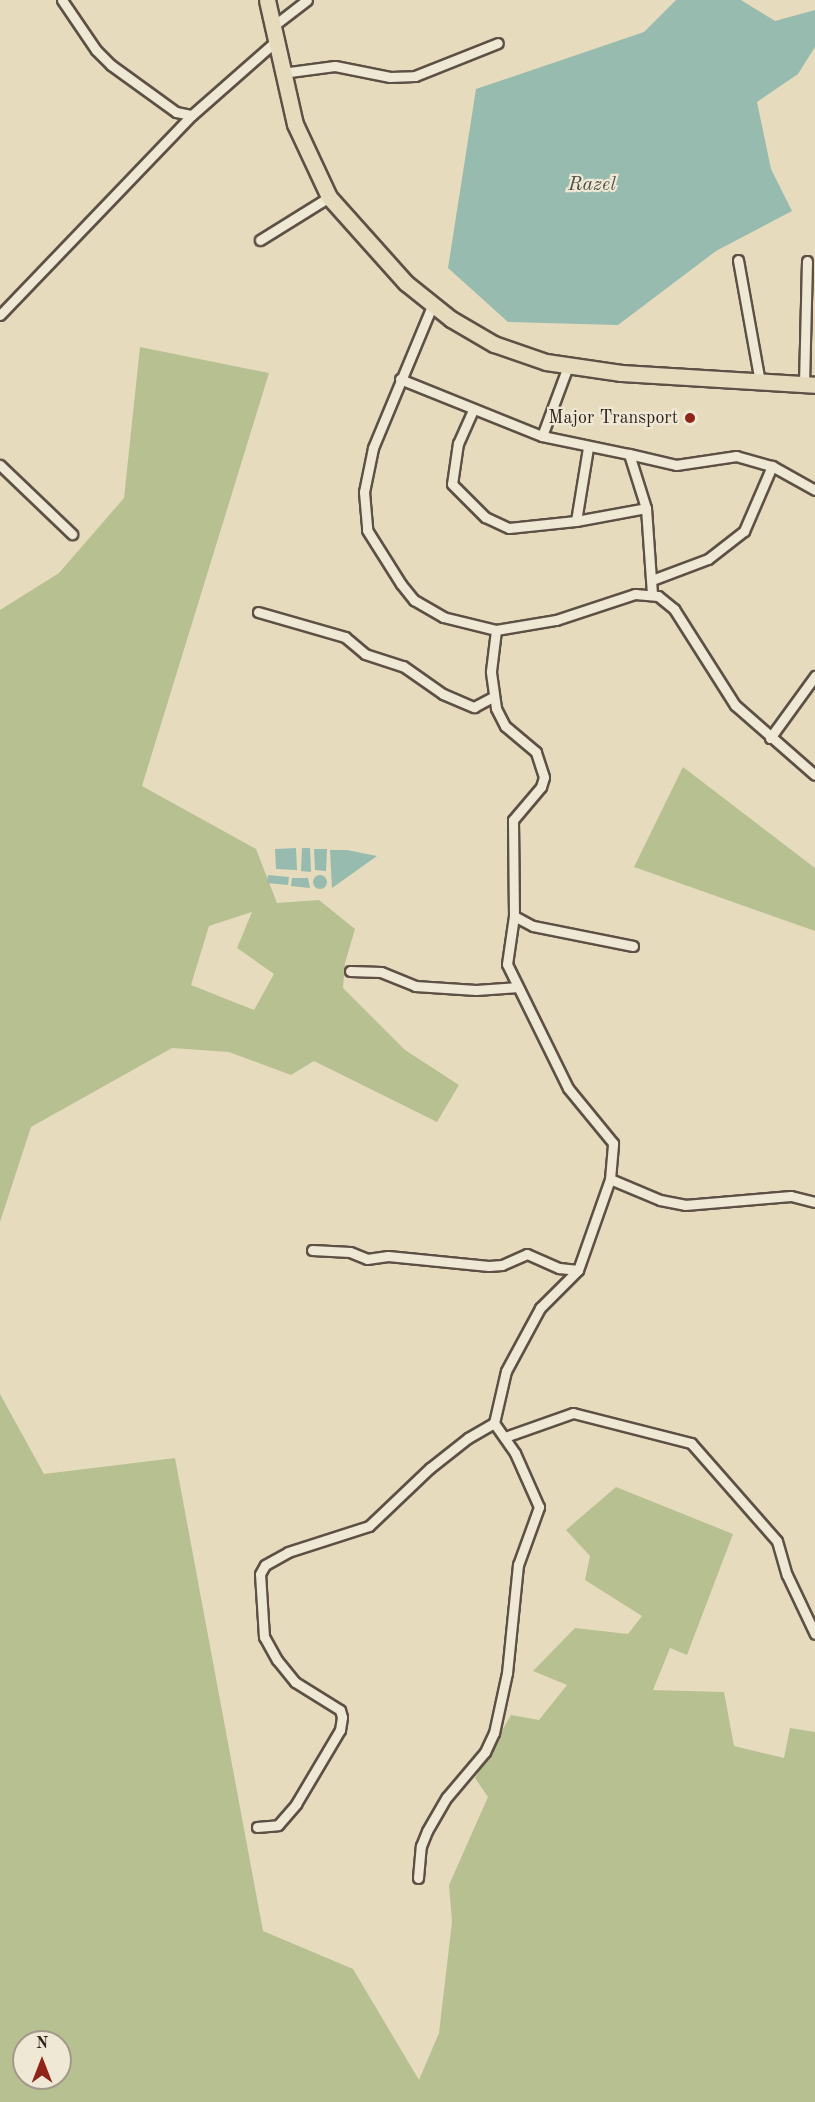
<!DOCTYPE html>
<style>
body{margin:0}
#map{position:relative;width:815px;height:2102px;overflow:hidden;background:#e7dbbe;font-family:"Old Standard TT",serif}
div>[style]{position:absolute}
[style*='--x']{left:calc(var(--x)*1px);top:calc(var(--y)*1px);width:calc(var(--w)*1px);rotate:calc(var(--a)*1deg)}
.green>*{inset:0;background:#b6c091}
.water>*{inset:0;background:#97bbae}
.round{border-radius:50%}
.roads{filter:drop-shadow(2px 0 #5e5045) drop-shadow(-2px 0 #5e5045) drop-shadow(0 2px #5e5045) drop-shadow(0 -2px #5e5045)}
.street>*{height:9px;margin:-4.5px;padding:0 4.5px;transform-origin:4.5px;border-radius:4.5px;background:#efe8d5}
.primary>*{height:15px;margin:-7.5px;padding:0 7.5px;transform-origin:7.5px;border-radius:7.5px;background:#e7dbbe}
.dots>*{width:16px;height:16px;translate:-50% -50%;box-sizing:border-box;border:3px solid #efe8d5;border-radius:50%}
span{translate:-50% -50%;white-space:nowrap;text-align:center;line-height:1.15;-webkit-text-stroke:4.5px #efe8d5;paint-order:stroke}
.poi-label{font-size:18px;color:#31221d}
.right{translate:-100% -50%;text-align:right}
.water-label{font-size:20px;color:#505048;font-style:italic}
.north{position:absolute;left:12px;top:2030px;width:60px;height:60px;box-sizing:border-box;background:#efe8d5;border:2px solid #a3998b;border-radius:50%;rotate:0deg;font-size:16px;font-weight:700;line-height:24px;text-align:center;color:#31221d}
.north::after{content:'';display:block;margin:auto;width:21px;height:27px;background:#8f2418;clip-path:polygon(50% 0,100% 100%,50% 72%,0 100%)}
</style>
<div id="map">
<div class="green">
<i style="clip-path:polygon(evenodd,140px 347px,269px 373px,142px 786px,256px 849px,277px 903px,319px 900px,355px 929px,345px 963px,343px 988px,405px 1050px,459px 1085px,437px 1122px,314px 1061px,291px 1075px,229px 1052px,172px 1048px,31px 1127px,0 1222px,0 610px,59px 573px,124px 498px,140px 347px,252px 912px,237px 948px,274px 974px,254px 1010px,191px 985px,209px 926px,252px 912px)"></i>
<i style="clip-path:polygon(683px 767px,815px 868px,815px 931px,634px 867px)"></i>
<i style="clip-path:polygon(evenodd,0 1394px,44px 1474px,175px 1458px,263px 1931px,353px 1969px,419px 2080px,439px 2033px,452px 1922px,449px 1885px,488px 1797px,475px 1778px,511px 1715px,539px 1720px,567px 1685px,533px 1671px,575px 1628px,628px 1634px,642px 1616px,585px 1580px,590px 1556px,566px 1530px,616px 1487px,733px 1534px,687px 1655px,670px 1648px,653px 1690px,724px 1692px,734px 1746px,784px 1758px,790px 1728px,815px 1732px,815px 2102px,0 2102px,0 1394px,24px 2042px,60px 2042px,60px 2078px,24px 2078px,24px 2042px)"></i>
</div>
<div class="water">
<i style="clip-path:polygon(676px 0,741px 0,775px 21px,815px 10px,815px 47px,798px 74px,757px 102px,771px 169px,792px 211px,716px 251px,618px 325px,508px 322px,448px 268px,476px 89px,644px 32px)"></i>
<i style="clip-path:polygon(296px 848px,297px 870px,276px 869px,275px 849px)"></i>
<i style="clip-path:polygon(302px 848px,310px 848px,311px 872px,301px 871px)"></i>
<i style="clip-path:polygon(314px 849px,327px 849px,326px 871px,315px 870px)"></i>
<i style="clip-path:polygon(330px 850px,347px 850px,377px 856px,332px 888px)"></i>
<i class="round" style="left:313px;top:875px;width:14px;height:14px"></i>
<i style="clip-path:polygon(268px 875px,289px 877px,288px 885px,267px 883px)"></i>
<i style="clip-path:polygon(292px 878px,308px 878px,310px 888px,291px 886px)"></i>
</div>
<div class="roads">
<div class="street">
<i style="--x:62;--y:0;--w:60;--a:55.8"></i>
<i style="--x:96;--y:50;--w:21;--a:45"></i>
<i style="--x:111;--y:65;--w:80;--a:35.9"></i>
<i style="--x:176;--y:112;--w:16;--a:11"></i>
<i style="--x:272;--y:27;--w:44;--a:-37.6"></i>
<i style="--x:282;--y:73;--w:53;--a:-7.5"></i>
<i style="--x:335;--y:66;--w:56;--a:11.3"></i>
<i style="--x:390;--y:77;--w:25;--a:-2"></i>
<i style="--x:415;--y:76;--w:89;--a:-21.7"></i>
<i style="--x:260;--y:240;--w:81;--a:-31.9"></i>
<i style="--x:738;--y:260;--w:124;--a:79.8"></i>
<i style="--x:432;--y:306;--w:154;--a:112.6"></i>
<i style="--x:373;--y:448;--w:45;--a:101.6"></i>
<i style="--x:364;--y:492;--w:38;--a:85"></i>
<i style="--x:367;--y:530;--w:64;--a:57.8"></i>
<i style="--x:401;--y:584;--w:21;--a:51"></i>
<i style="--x:414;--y:600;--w:34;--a:30"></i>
<i style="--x:443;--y:617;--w:55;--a:13.8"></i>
<i style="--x:496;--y:630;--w:61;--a:-9.5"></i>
<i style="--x:556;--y:620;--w:83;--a:-18.2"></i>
<i style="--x:635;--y:594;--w:23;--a:5"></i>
<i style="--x:658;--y:596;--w:21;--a:39"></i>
<i style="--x:674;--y:609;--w:114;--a:57.6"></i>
<i style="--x:735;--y:705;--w:106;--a:41.2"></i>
<i style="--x:0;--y:315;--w:277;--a:-46.2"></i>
<i style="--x:192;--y:115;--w:111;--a:-41.3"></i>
<i style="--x:400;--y:379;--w:153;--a:21.9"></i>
<i style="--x:542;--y:436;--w:89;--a:11.7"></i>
<i style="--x:804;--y:384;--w:123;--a:-88.6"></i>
<i style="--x:473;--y:410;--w:36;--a:114"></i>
<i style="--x:458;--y:443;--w:41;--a:98.3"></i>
<i style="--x:452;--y:484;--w:47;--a:45"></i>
<i style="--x:485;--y:517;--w:26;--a:25"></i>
<i style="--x:509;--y:528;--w:67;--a:-6"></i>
<i style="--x:576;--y:521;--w:71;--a:-10.5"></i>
<i style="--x:542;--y:436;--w:75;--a:-69.6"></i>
<i style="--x:0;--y:465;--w:100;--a:43.8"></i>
<i style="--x:576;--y:521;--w:74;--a:-80.7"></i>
<i style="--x:652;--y:580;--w:60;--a:-20.6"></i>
<i style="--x:708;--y:559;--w:46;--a:-37.9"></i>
<i style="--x:744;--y:531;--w:71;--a:-66.7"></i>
<i style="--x:652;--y:594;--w:86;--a:-94"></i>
<i style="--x:646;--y:508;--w:57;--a:-107.5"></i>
<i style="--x:629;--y:454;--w:48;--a:13.2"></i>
<i style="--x:676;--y:465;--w:61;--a:-8.5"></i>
<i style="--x:736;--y:456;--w:37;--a:16"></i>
<i style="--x:772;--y:466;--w:49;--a:29.2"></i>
<i style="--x:258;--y:612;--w:91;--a:16"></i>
<i style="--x:345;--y:637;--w:26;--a:40"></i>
<i style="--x:365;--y:654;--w:40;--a:18"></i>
<i style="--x:403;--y:666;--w:49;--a:35"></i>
<i style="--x:443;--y:694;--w:34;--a:23"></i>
<i style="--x:474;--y:707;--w:21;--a:-28"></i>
<i style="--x:770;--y:738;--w:77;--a:-54"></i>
<i style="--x:514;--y:916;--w:21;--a:28"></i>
<i style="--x:533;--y:926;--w:102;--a:11.3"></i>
<i style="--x:350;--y:971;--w:31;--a:2"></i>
<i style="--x:381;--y:972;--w:37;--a:22"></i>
<i style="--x:415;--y:986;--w:61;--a:3.8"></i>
<i style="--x:476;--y:990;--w:39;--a:-4"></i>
<i style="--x:610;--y:1179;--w:54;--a:22.8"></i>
<i style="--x:660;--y:1200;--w:25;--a:11"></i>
<i style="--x:685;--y:1205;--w:106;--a:-4.9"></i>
<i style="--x:791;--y:1196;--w:25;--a:14"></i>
<i style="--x:312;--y:1250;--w:38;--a:3"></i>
<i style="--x:350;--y:1252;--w:18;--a:22"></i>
<i style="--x:367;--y:1259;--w:21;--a:-8"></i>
<i style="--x:388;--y:1256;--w:101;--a:5.7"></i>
<i style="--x:489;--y:1266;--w:13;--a:-4"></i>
<i style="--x:502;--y:1265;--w:27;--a:-24"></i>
<i style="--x:527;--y:1254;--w:35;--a:24"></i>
<i style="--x:559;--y:1268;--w:19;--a:6"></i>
<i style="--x:505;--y:1437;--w:72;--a:-19.4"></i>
<i style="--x:573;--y:1413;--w:122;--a:14.3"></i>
<i style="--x:691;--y:1443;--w:130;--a:48.7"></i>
<i style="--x:777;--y:1541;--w:35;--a:74"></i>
<i style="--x:787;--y:1575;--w:65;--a:64.6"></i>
<i style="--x:257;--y:1827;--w:21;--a:-5"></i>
<i style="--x:278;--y:1825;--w:28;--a:-49"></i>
<i style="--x:296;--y:1804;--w:86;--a:-59.3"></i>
<i style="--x:340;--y:1730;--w:13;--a:-81"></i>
<i style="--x:342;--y:1717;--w:7;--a:-106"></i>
<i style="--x:340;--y:1710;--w:53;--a:-148.1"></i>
<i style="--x:295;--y:1682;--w:28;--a:-129"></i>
<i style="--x:277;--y:1660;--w:26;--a:-119"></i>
<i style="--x:264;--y:1637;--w:63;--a:-93.6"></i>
<i style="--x:260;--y:1574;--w:10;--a:-61"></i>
<i style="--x:265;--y:1565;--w:26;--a:-29"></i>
<i style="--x:288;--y:1552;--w:85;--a:-17.8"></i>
<i style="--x:369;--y:1526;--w:84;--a:-43.6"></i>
<i style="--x:430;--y:1468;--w:48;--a:-38.3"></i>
<i style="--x:468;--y:1438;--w:30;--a:-30"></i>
<i style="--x:418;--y:1878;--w:32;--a:-85"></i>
<i style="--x:421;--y:1846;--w:16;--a:-68"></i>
<i style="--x:427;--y:1831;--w:39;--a:-60"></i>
<i style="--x:447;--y:1797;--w:59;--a:-49.8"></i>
<i style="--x:485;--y:1752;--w:21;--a:-65"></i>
<i style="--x:494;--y:1733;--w:61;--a:-77.8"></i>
<i style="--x:507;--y:1673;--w:109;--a:-84.2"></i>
<i style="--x:518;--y:1565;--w:62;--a:-70.1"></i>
<i style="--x:539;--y:1507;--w:59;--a:-114"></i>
<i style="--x:515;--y:1453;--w:37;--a:-125"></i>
<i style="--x:494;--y:1423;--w:53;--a:-77"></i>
<i style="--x:506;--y:1371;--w:72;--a:-61.6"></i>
<i style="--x:540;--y:1308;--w:54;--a:-45"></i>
<i style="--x:578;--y:1270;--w:96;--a:-70.6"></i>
<i style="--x:610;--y:1179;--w:36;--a:-85"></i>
<i style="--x:613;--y:1143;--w:71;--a:-129.3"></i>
<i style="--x:568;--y:1088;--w:138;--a:-116.2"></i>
<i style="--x:507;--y:964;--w:49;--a:-81.7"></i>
<i style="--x:514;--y:916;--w:96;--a:-90.6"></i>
<i style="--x:513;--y:820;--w:43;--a:-49.7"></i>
<i style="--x:541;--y:787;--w:10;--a:-73"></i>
<i style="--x:544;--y:777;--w:26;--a:-108"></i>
<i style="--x:536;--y:752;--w:40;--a:-140"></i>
<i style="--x:505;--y:726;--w:20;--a:-117"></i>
<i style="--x:496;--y:708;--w:37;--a:-98"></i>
<i style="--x:491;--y:671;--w:41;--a:-83"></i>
</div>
<div class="primary">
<i style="--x:267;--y:0;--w:127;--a:77.3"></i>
<i style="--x:295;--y:124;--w:81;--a:65"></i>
<i style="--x:329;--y:197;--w:115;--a:48.2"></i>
<i style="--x:406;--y:283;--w:58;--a:38.7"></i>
<i style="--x:451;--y:319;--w:50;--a:30.2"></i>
<i style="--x:494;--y:344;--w:55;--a:19.1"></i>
<i style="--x:546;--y:362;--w:76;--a:8.3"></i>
<i style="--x:621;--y:373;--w:194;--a:3.5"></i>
</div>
</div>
<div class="dots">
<i style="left:690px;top:418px;background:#8f2418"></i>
</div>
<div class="poi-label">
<span class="right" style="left:678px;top:418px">Major Transport</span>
</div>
<div class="water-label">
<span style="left:592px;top:185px">Razel</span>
</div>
<div class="north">N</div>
</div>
